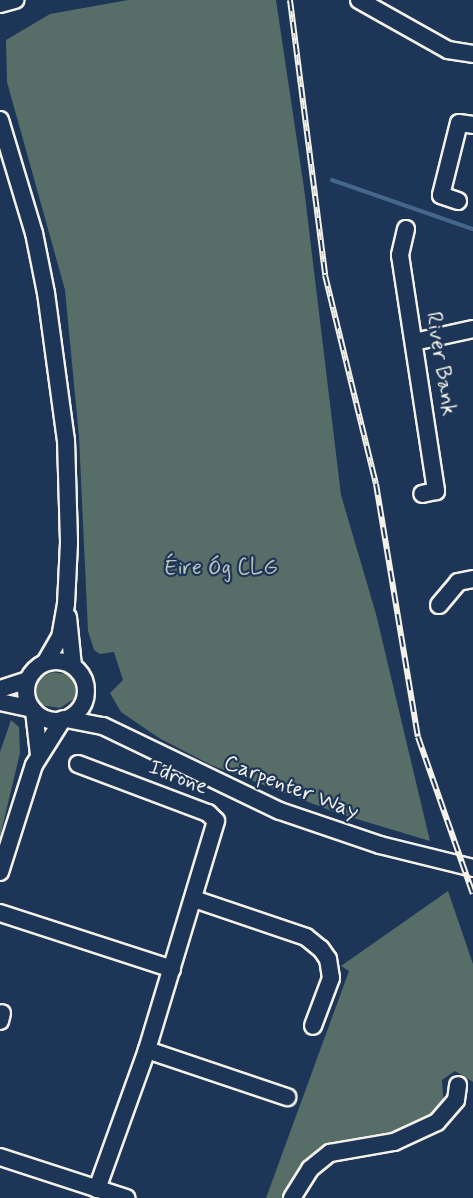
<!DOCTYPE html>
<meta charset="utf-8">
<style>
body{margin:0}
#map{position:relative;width:473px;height:1198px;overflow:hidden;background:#1d3557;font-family:Mynerve,sans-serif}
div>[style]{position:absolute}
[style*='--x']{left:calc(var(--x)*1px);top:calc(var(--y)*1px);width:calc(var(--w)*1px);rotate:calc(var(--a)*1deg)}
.green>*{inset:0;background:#566d68}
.stream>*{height:4px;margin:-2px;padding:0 2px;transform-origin:2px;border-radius:2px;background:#44678b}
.roads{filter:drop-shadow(2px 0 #f4f1e8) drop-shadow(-2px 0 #f4f1e8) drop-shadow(0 2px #f4f1e8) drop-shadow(0 -2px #f4f1e8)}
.minor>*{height:16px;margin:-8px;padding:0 8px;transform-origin:8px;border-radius:8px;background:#1d3557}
.minor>.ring{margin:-8px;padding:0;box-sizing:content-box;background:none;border:16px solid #1d3557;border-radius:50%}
.rail>*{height:6px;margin-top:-3px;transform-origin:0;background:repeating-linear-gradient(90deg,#1d3557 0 11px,#f4f1e8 0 22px);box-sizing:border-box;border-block:2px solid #f4f1e8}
span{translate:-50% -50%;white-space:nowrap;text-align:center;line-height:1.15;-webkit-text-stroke:4.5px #1d3557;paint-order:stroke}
.street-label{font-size:22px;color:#f4f1e8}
.park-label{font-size:22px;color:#bdc3bb}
</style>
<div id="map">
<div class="green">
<i style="clip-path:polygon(128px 0,276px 0,304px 188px,341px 495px,376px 614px,430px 841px,340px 814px,211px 765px,159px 738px,121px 712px,110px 693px,123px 680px,114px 652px,100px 654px,94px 650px,88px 631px,79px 437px,65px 290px,7px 82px,6px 40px,50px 14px)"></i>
<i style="clip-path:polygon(52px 672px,72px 675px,79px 684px,77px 697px,60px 708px,40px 705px,33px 696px,40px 678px)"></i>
<i style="clip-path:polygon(11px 720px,19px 727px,20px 753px,0 837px,0 752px)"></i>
<i style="clip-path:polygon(448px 891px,473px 964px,473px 1082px,455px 1071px,442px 1080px,444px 1110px,392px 1137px,326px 1150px,285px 1198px,266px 1198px,349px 971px,341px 966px)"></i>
</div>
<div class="stream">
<i style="--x:332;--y:180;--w:149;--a:19.2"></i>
</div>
<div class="roads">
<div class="minor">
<i style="--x:359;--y:0;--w:102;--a:29.3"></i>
<i style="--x:448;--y:50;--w:25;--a:9"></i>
<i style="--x:0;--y:4;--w:16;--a:-15"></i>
<i style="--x:0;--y:120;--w:118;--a:73.3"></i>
<i style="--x:34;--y:233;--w:61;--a:78.7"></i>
<i style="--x:46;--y:293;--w:148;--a:82.3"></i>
<i style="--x:66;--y:440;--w:103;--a:88.3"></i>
<i style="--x:69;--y:543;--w:61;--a:92.8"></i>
<i style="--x:66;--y:604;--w:34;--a:100"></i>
<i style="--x:60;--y:637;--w:30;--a:120"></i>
<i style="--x:458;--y:201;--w:18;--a:-161"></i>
<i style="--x:441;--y:195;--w:74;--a:-76"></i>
<i style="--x:459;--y:123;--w:14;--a:8"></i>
<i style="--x:406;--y:229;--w:27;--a:103"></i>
<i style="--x:400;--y:255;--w:239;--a:81.3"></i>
<i style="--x:436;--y:491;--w:14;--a:168"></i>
<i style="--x:414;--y:342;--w:60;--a:-12.4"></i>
<i style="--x:439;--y:605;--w:30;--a:-50"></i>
<i style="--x:458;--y:582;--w:15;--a:-11"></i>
<i style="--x:68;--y:617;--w:49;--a:84.2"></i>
<i class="ring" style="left:26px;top:661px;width:44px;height:44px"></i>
<i style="--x:0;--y:689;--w:29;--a:-18"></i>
<i style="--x:0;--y:702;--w:33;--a:12"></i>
<i style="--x:34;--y:711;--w:44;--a:83.5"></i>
<i style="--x:66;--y:719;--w:38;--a:11"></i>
<i style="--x:103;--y:726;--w:196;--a:25.7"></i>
<i style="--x:280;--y:811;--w:106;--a:18.8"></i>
<i style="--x:380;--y:845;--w:96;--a:13.9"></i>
<i style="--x:78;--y:764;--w:139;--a:20.7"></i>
<i style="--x:208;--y:813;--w:11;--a:45"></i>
<i style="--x:216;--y:821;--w:239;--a:106.8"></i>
<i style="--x:147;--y:1050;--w:148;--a:109.8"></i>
<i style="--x:0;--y:872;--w:112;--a:-72.4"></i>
<i style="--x:34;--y:765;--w:54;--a:-57.8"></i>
<i style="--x:194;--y:899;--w:118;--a:18.7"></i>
<i style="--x:306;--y:937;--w:19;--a:39"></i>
<i style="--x:321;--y:949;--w:12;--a:55"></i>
<i style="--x:328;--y:959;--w:19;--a:81"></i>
<i style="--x:331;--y:978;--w:51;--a:110.6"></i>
<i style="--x:0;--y:913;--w:181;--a:18"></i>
<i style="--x:0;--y:1021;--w:8;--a:-76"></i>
<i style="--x:147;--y:1050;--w:148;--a:18.6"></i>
<i style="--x:0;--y:1157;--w:133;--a:18"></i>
<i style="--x:292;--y:1198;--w:34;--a:-58"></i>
<i style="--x:310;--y:1169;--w:26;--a:-39"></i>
<i style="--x:330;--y:1153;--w:65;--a:-9.8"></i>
<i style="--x:394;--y:1142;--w:47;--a:-24.9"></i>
<i style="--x:437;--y:1122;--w:29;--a:-49"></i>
<i style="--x:456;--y:1100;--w:15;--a:-82"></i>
</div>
</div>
<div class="rail">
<i style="--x:290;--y:0;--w:277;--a:82.7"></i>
<i style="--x:325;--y:275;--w:215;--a:76.3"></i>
<i style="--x:376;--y:484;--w:256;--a:80.6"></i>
<i style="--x:418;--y:737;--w:166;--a:70.7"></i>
</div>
<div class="street-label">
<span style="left:440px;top:364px;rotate:81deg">River Bank</span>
<span style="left:178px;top:778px;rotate:21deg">Idrone</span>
<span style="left:291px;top:788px;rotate:21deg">Carpenter Way</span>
</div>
<div class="park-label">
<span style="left:221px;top:569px">Éire Óg CLG</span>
</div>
</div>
